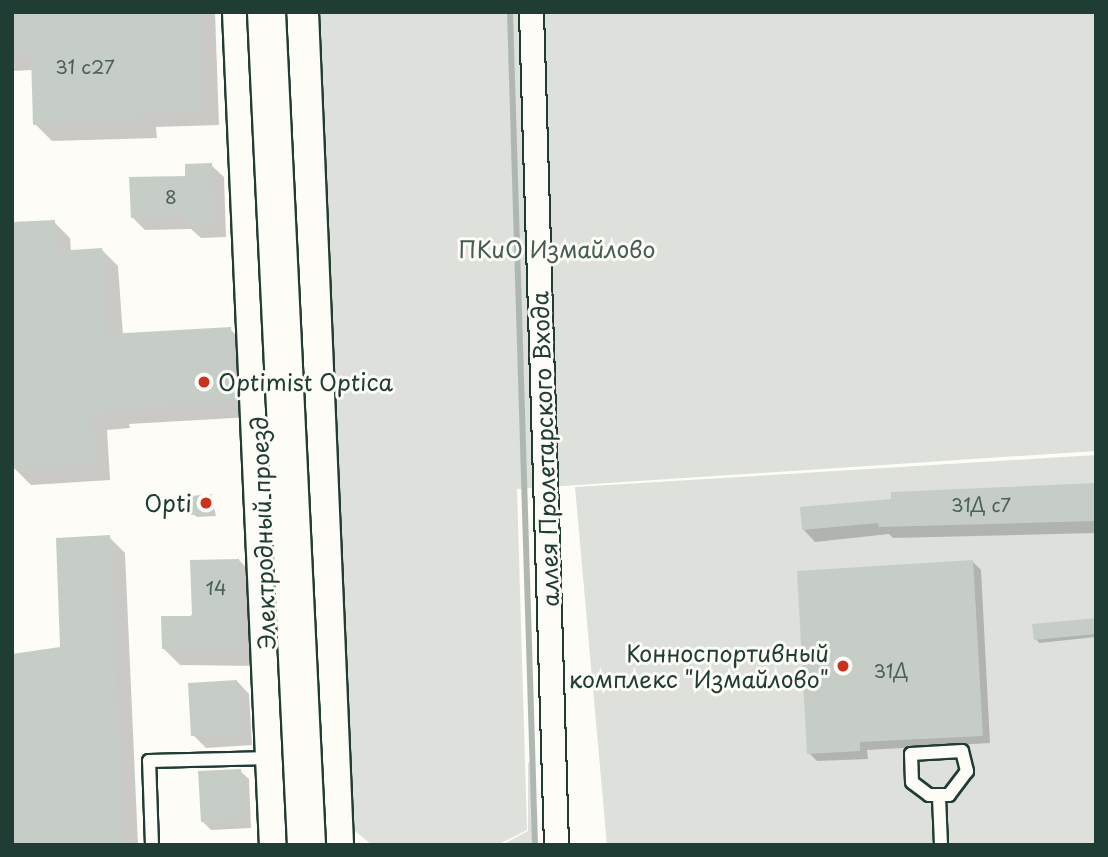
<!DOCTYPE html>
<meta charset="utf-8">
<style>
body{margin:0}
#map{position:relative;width:1108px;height:857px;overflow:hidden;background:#fdfcf7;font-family:"Playpen Sans",sans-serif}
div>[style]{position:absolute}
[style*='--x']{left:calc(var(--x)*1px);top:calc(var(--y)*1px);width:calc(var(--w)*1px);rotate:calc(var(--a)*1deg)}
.green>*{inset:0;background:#dde0db}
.shadow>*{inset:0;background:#0003}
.stream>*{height:6px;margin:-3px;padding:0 3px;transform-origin:3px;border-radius:3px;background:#aeb8b1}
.building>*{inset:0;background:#c6cdc7}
.roads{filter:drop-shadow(2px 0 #1f3d34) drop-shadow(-2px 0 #1f3d34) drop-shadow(0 2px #1f3d34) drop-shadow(0 -2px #1f3d34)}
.lane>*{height:12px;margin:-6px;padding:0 6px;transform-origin:6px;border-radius:6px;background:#fdfcf7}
.street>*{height:23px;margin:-11.5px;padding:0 11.5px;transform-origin:11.5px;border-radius:11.5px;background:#fdfcf7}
.secondary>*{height:33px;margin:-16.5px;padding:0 16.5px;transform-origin:16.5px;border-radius:16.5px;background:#fdfcf7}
.bridges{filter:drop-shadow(2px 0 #1f3d34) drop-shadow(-2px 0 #1f3d34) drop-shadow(0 2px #1f3d34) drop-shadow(0 -2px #1f3d34)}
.primary-bridge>*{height:37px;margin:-18.5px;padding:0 18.5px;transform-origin:18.5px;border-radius:18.5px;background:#fdfcf7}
.dots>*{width:19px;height:19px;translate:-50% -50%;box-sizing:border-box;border:4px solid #fdfcf7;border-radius:50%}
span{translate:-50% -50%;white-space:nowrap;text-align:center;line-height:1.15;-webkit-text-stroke:6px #fdfcf7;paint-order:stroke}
.number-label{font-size:19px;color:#496159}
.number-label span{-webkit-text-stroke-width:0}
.park-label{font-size:23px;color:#455e55}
.poi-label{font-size:23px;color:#1f3d34}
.left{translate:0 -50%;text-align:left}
.right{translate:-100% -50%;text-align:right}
.street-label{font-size:23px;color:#1f3d34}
.frame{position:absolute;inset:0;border:14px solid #1f3d34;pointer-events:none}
</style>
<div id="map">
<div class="green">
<i style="clip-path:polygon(300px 12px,1096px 12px,1096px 451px,517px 489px,527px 830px,497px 845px,372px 845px,349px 826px,341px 502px)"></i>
<i style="clip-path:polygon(1096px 455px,1096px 845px,607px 845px,575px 487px)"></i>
<i style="clip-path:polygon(535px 761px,537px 845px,502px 845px,528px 831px,528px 763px)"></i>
</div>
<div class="shadow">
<i style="clip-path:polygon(12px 12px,215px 12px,219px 125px,156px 127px,157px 138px,52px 141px,35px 124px,33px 70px,12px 71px)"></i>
<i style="clip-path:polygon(211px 165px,224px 177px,226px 237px,201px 238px,191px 229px,145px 230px,132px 217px)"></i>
<i style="clip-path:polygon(54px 222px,70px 238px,71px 252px,102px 250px,118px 266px,123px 335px,230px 329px,247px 346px,251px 417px,129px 424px,130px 428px,107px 430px,110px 480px,31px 485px,15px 469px,12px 224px)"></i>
<i style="clip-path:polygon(1096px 486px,1096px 533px,893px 538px,889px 534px,815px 542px,803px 529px)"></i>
<i style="clip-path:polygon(211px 496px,216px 516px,197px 517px,193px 514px)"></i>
<i style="clip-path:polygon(109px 537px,125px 553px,138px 845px,12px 845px,62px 649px)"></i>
<i style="clip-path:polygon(239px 560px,255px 577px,257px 666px,180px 665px,163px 648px)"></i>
<i style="clip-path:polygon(973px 562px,981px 570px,990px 743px,867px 750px,868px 759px,817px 761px,809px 753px)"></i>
<i style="clip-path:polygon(1096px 619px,1096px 637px,1039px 643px,1036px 639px)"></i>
<i style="clip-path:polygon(237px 681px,249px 694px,252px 745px,206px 748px,193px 735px)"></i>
<i style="clip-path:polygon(240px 771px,249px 779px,251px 828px,211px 830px,202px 821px)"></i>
</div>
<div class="stream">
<i style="--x:510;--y:12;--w:833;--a:88.28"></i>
</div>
<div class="building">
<i style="clip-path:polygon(12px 12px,200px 12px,203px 109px,140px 111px,141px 122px,33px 125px,31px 54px,12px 54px)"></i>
<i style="clip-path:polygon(212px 163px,214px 225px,186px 226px,186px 216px,131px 218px,129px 177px,185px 176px,185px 164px)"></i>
<i style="clip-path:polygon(55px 220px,56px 251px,102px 248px,108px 334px,231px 327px,235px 401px,114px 408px,114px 412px,92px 414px,95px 464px,13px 469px,12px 222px)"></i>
<i style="clip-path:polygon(1096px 483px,1096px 521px,879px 527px,878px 523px,802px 530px,800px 507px,891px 499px,891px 492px)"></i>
<i style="clip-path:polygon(212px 494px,213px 513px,191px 515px,190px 496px)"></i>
<i style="clip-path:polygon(110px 535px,123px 845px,12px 845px,12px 654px,60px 647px,56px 538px)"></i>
<i style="clip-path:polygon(239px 559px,242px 650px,162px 649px,161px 616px,192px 616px,190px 560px)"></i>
<i style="clip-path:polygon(973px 560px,983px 736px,860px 742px,860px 751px,807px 754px,797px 571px)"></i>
<i style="clip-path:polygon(1096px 618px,1096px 634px,1034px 640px,1032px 624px)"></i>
<i style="clip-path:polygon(237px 680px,241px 733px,191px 736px,188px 683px)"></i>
<i style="clip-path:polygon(241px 769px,244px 820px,201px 822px,198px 771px)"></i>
</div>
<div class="roads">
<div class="lane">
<i style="--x:962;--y:751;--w:21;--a:76"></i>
<i style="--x:967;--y:771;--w:30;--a:127"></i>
<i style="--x:949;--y:795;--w:20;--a:180"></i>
<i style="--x:929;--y:795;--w:21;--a:-143"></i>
<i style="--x:912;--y:782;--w:28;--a:-92"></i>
<i style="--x:911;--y:754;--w:51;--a:-3.4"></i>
<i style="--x:939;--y:797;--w:48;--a:87.6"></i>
<i style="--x:152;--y:845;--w:84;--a:-92"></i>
<i style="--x:149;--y:761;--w:122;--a:-1.4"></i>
</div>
<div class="street">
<i style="--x:531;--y:12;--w:833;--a:88.28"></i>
</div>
<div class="secondary">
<i style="--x:239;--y:12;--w:834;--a:87.46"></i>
<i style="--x:301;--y:12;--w:834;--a:87.59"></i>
</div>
</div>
<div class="bridges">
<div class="primary-bridge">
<i style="--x:266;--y:12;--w:834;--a:87.25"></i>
</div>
</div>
<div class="dots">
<i style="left:204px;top:382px;background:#c8321e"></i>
<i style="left:206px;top:503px;background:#c8321e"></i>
<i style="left:843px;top:666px;background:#c8321e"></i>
</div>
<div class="number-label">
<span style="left:85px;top:67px">31 с27</span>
<span style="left:171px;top:197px">8</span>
<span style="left:981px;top:505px">31Д с7</span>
<span style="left:216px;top:588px">14</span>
<span style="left:891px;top:671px">31Д</span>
</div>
<div class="park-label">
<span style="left:557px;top:249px">ПКиО Измайлово</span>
</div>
<div class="poi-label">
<span class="left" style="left:218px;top:382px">Optimist Optica</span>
<span class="right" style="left:192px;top:503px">Opti</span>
<span class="right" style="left:829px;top:666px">Конноспортивный<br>комплекс "Измайлово"</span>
</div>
<div class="street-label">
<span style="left:545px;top:449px;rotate:-92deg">аллея Пролетарского Входа</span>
<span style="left:263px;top:533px;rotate:-92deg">Электродный проезд</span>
</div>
<div class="frame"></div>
</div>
